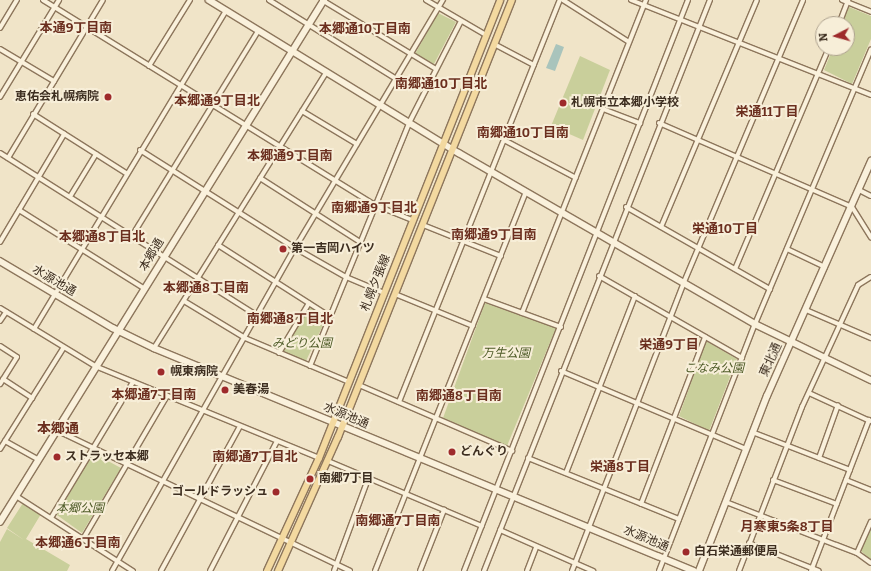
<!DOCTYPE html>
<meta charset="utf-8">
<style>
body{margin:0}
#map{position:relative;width:871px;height:571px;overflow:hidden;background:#f0e4c8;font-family:Bitter,"Noto Sans JP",serif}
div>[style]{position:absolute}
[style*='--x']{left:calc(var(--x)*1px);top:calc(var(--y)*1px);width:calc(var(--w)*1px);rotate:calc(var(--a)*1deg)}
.green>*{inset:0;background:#c9cf9b}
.water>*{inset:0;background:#a9c4bc}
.roads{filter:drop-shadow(1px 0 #8d765c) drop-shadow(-1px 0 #8d765c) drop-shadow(0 1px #8d765c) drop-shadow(0 -1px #8d765c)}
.street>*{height:4px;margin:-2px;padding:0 2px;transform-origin:2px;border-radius:2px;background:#faf1dc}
.secondary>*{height:5.5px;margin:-2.75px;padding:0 2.75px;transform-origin:2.75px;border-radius:2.75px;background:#faf1dc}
.primary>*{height:6px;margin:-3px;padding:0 3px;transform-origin:3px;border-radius:3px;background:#f3d9a0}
.dots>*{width:11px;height:11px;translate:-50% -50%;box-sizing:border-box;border:2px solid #f7eed8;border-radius:50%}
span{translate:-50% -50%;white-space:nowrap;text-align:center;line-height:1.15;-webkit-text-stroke:4px #f7eed8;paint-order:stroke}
.poi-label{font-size:12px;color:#3d2e20;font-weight:700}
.right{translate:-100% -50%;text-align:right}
.left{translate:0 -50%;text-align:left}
.street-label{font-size:12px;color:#3d2e20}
.park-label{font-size:12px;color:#4d5a26;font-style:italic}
.neighbourhood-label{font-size:13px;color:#6b2e1e;font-weight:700}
.quarter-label{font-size:14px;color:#6b2e1e;font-weight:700}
.north{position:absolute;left:815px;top:16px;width:40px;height:40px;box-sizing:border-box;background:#f7eed8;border:1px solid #ada18e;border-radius:50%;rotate:264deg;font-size:11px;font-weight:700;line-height:16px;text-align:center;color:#3d2e20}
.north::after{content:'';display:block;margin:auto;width:14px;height:18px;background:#9e2a2b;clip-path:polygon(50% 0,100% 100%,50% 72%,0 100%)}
</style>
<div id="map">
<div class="green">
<i style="clip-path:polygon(849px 7px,871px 16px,871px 39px,852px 84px,824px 70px,833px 48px,847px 48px,847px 24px,842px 24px)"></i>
<i style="clip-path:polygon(438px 13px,456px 22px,434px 64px,415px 54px)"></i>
<i style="clip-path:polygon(580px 56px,610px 70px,583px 140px,551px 126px)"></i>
<i style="clip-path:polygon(485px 303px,556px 328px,507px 446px,443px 418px)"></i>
<i style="clip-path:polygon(310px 307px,326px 319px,305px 363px,282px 352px)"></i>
<i style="clip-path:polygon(706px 341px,737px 359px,709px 431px,679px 416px)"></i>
<i style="clip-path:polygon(93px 453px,121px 468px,82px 533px,57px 515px)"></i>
<i style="clip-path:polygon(23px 503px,41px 514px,26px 539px,70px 565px,67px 571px,0 571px,0 542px,7px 529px,24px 540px,7px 528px)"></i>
<i style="clip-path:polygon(871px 528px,871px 560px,861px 551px)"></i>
</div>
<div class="water">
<i style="clip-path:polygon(556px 44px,564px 47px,555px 71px,546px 68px)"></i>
</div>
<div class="roads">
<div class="street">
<i style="--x:43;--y:0;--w:390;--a:31.7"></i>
<i style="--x:375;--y:205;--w:40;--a:22"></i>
<i style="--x:269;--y:0;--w:148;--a:31.8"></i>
<i style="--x:322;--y:0;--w:133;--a:31.2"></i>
<i style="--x:426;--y:0;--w:69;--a:30.3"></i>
<i style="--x:563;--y:0;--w:78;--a:32.5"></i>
<i style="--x:631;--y:0;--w:258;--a:21.6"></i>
<i style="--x:842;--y:0;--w:31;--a:22"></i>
<i style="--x:839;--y:24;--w:26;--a:-69"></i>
<i style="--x:0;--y:28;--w:33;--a:-59"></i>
<i style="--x:494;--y:44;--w:45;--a:27.7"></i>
<i style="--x:0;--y:49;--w:63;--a:30.7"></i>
<i style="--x:149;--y:66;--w:78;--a:-58.2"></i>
<i style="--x:0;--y:97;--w:114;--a:-58.7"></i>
<i style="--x:603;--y:109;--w:40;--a:21"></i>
<i style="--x:302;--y:111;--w:64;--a:31"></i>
<i style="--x:33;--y:114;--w:110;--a:32.4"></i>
<i style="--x:659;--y:123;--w:210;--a:23.5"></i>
<i style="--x:852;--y:207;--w:36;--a:58"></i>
<i style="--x:504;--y:140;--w:81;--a:27.8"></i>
<i style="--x:140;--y:150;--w:183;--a:32.3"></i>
<i style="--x:295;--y:248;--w:59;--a:29.6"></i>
<i style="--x:346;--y:277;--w:41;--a:22.8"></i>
<i style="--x:0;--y:153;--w:303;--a:32.3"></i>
<i style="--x:8;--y:158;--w:184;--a:-59"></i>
<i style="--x:260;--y:178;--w:119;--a:32.6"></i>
<i style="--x:859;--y:190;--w:13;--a:27"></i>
<i style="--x:71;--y:195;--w:48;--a:-58.6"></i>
<i style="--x:626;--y:207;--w:166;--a:29.7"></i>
<i style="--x:19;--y:210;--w:149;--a:32.1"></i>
<i style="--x:423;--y:225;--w:84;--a:21.7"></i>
<i style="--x:661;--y:227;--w:246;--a:-67.1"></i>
<i style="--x:132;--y:236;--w:241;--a:-58.4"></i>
<i style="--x:0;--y:242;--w:126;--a:-59.3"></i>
<i style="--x:218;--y:245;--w:132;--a:32.6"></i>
<i style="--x:787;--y:249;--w:42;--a:25.3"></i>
<i style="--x:735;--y:269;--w:240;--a:-67"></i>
<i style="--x:599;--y:276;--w:165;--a:29.8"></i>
<i style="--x:395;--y:294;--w:84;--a:22.3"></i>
<i style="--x:484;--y:299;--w:82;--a:20"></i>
<i style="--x:184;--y:301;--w:71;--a:31.2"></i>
<i style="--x:245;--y:338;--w:113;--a:22.9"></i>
<i style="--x:0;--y:308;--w:111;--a:31.4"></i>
<i style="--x:95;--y:366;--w:242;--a:22.3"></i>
<i style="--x:806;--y:310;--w:71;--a:23.3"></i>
<i style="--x:522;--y:313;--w:337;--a:-68.4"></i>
<i style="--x:0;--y:321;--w:11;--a:-56"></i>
<i style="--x:34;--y:329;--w:371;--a:-58.9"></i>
<i style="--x:0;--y:346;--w:20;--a:33"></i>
<i style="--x:17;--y:357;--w:32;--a:122"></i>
<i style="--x:154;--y:348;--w:324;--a:-58"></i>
<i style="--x:279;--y:353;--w:58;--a:-59"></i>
<i style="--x:310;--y:366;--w:262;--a:-67.8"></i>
<i style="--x:409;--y:123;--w:114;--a:-63"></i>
<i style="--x:561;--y:371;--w:201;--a:22.9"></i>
<i style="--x:3;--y:379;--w:35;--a:33"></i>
<i style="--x:359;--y:385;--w:167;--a:23.3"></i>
<i style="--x:809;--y:393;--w:67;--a:24.7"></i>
<i style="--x:399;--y:402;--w:433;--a:-68.2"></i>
<i style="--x:56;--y:430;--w:326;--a:25.6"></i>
<i style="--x:752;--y:432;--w:105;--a:21.2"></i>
<i style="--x:5;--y:441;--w:38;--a:29"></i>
<i style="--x:0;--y:449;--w:120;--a:-57.9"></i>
<i style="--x:528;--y:458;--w:163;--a:22"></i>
<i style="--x:819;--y:458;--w:56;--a:-70.3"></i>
<i style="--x:328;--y:461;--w:167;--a:22.9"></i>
<i style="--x:566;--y:473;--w:190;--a:-68.7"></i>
<i style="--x:773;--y:480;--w:68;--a:20.6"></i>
<i style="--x:846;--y:480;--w:27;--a:22"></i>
<i style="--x:16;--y:496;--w:139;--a:32.7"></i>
<i style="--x:726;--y:502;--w:141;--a:21.3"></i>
<i style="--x:857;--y:553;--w:17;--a:36"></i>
<i style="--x:641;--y:504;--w:179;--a:-69"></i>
<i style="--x:51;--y:518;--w:159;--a:-58.9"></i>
<i style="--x:500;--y:530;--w:102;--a:23.8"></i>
<i style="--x:83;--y:539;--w:166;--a:-59.6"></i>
<i style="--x:749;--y:543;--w:75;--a:21.8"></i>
<i style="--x:857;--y:553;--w:34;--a:-66"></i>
<i style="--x:112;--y:571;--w:371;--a:-60.5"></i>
<i style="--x:295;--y:248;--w:289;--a:-59.2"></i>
<i style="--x:161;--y:571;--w:165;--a:-61.4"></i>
<i style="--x:210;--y:571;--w:146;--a:-62.7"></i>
<i style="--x:334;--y:571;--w:98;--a:-69.7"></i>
<i style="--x:375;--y:571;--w:408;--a:-68.3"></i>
<i style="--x:420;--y:571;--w:66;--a:-68.5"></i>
<i style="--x:464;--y:571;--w:613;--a:-68.58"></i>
<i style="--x:484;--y:571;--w:614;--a:-68.41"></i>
<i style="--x:527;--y:571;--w:26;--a:-69"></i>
<i style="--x:572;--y:571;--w:310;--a:-68.8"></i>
<i style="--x:684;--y:282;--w:306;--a:-67.1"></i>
<i style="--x:659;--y:571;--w:265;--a:-68.8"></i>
<i style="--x:755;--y:324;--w:298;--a:-67.1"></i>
<i style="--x:739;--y:571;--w:176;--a:-69"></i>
<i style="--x:802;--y:407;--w:134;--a:-65.3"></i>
<i style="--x:858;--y:285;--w:15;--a:-32"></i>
<i style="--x:811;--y:571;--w:162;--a:-69"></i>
</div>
<div class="secondary">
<i style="--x:209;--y:0;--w:293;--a:31.5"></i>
<i style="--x:459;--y:153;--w:342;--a:30"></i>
<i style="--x:755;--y:324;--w:129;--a:25.8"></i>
<i style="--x:0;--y:261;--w:131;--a:30.7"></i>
<i style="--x:113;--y:328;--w:46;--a:26"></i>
<i style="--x:154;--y:348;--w:584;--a:22.44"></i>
<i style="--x:0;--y:522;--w:614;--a:-58.17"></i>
<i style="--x:699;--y:571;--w:188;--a:-68.8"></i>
<i style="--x:767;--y:396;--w:257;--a:-66.1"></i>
</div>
<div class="primary">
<i style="--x:267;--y:571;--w:124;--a:-65.3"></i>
<i style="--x:319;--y:458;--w:492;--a:-68.4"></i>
<i style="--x:278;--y:571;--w:147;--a:-65.9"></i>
<i style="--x:338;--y:437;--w:470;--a:-68.3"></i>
</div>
</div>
<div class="dots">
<i style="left:108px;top:97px;background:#9e2a2b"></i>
<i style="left:563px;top:103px;background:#9e2a2b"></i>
<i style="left:283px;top:249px;background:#9e2a2b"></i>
<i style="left:161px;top:372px;background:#9e2a2b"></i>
<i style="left:225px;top:390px;background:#9e2a2b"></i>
<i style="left:452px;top:452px;background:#9e2a2b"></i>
<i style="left:57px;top:457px;background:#9e2a2b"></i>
<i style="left:310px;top:479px;background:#9e2a2b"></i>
<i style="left:276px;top:492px;background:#9e2a2b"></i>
<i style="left:686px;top:552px;background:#9e2a2b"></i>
</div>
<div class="poi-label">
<span class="right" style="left:99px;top:97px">恵佑会札幌病院</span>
<span class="left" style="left:571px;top:103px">札幌市立本郷小学校</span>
<span class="left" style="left:291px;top:249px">第一吉岡ハイツ</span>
<span class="left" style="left:170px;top:372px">幌東病院</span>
<span class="left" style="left:233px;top:390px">美春湯</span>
<span class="left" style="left:460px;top:452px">どんぐり</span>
<span class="left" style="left:65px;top:457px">ストラッセ本郷</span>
<span class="left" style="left:319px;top:479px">南郷7丁目</span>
<span class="right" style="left:268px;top:492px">ゴールドラッシュ</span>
<span class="left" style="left:694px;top:552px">白石栄通郵便局</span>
</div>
<div class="street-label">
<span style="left:152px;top:255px;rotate:-59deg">本郷通</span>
<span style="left:54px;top:281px;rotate:31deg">水源池通</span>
<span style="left:376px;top:283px;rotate:-68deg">札幌夕張線</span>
<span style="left:771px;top:360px;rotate:-65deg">東北通</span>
<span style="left:346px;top:416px;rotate:23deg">水源池通</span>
<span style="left:646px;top:539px;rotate:23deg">水源池通</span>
</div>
<div class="park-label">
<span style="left:302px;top:344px">みどり公園</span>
<span style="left:506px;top:354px">万生公園</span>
<span style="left:714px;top:369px">こなみ公園</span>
<span style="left:80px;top:509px">本郷公園</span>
</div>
<div class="neighbourhood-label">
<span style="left:76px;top:28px">本通9丁目南</span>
<span style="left:365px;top:29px">本郷通10丁目南</span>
<span style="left:441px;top:84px">南郷通10丁目北</span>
<span style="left:217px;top:101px">本郷通9丁目北</span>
<span style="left:767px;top:112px">栄通11丁目</span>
<span style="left:523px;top:133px">南郷通10丁目南</span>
<span style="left:290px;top:156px">本郷通9丁目南</span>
<span style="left:374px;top:208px">南郷通9丁目北</span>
<span style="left:725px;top:229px">栄通10丁目</span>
<span style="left:494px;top:235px">南郷通9丁目南</span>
<span style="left:102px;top:237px">本郷通8丁目北</span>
<span style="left:206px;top:288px">本郷通8丁目南</span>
<span style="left:290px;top:319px">南郷通8丁目北</span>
<span style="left:669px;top:345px">栄通9丁目</span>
<span style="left:154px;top:395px">本郷通7丁目南</span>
<span style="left:459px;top:396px">南郷通8丁目南</span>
<span style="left:255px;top:457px">南郷通7丁目北</span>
<span style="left:620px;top:467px">栄通8丁目</span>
<span style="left:398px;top:521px">南郷通7丁目南</span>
<span style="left:787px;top:527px">月寒東5条8丁目</span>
<span style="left:78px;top:543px">本郷通6丁目南</span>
</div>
<div class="quarter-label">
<span style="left:58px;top:429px">本郷通</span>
</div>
<div class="north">N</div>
</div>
